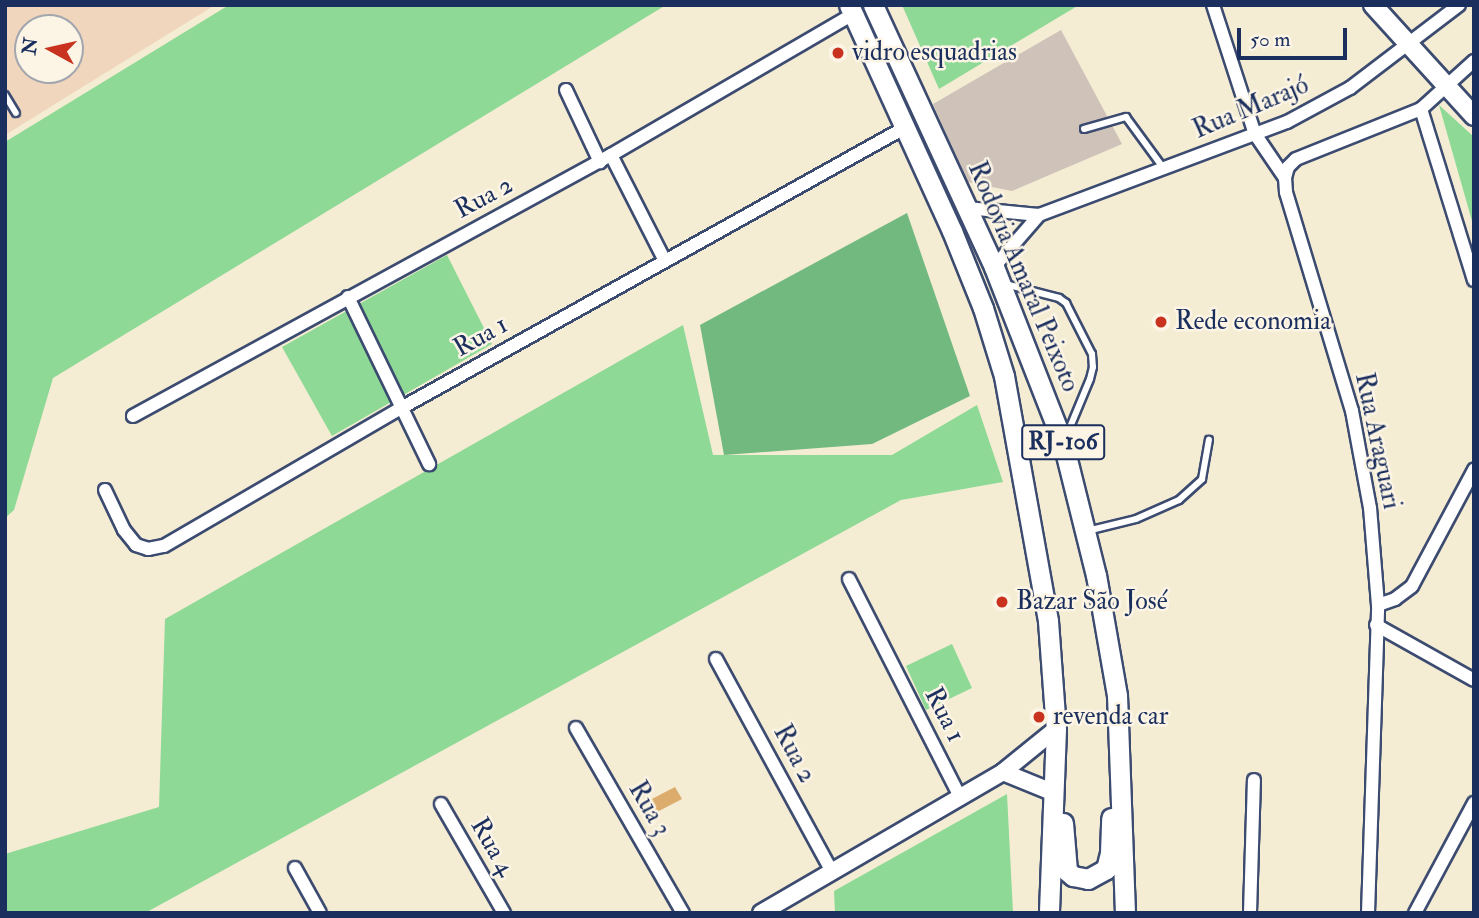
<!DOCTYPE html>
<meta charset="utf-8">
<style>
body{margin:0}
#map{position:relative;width:1479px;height:918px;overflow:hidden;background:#f4ecd3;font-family:"IM FELL Double Pica",serif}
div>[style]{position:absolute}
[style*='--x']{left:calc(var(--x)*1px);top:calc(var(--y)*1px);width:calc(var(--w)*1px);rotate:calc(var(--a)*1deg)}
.built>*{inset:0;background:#f0d6bc}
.industrial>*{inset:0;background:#cec2b9}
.green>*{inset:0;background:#8ed996}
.forest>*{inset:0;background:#72b97f}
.building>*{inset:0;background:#dcac6d}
.roads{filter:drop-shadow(2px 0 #3c4b70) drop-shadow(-2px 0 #3c4b70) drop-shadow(0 2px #3c4b70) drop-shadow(0 -2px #3c4b70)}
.service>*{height:6px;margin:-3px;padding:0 3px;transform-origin:3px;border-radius:3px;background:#fff}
.minor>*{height:12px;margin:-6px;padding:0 6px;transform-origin:6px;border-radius:6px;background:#fff}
.tertiary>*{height:16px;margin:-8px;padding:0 8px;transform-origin:8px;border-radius:8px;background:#fff}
.secondary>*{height:18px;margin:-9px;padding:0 9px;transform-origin:9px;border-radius:9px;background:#fff}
.trunk>*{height:19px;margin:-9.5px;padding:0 9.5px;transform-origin:9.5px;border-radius:9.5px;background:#fff}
.dots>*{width:19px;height:19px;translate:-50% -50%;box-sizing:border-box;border:4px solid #fcf5e5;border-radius:50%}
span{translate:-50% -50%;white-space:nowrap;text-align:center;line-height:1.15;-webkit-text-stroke:5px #fcf5e5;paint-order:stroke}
.shield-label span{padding:2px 5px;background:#fcf5e5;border:2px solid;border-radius:5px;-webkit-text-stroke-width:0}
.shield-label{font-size:24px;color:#1b2f5e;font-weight:700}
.poi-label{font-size:26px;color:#1b2f5e}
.left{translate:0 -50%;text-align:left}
.street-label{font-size:26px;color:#1b2f5e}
.frame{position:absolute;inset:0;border:7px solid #1b2f5e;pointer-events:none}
.north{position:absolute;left:14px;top:14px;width:70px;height:70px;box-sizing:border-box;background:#fcf5e5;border:2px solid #a2a6af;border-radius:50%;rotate:278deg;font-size:19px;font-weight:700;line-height:28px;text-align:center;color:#1b2f5e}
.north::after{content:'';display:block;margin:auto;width:24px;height:32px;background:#c8321e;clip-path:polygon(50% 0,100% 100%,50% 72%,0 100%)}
.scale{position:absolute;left:1237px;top:28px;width:110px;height:32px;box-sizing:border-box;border:4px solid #1b2f5e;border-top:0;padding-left:9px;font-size:21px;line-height:24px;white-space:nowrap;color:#1b2f5e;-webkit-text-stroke:5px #fcf5e5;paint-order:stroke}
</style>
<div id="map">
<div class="built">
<i style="clip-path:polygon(evenodd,5px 5px,215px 5px,5px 135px,5px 5px,28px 28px,70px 28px,70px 70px,28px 70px,28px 28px)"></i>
</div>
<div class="industrial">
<i style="clip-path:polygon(1061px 30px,1122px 144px,1012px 191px,967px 182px,933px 104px)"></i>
</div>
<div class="green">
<i style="clip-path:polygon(229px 5px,666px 5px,53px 378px,14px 510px,5px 518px,5px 142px)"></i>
<i style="clip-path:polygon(902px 5px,1079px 5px,939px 89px)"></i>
<i style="clip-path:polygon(1439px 105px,1474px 137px,1474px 228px)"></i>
<i style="clip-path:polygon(447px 255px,492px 344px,332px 436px,282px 347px)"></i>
<i style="clip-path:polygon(683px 325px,713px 455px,892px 455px,977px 405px,1003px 482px,901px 500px,145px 913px,5px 913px,5px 854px,159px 807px,165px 619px)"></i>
<i style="clip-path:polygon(952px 644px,972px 688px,926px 710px,906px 666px)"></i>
<i style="clip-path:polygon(1007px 794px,1013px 913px,835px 913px,834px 891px)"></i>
</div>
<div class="forest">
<i style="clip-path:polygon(907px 213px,970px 396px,872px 444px,724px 455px,700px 325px)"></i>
</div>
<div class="building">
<i style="clip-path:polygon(675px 787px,682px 799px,653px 814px,646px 802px)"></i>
</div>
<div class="roads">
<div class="service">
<i style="--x:5;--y:95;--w:21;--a:59"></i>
<i style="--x:1084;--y:129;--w:44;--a:-15.9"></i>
<i style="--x:1126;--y:117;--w:64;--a:53.8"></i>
<i style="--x:1005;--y:284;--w:56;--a:14.5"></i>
<i style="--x:1059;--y:298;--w:9;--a:36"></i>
<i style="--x:1066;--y:303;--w:57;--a:63"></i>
<i style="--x:1092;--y:354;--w:13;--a:86"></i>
<i style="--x:1093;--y:367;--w:12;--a:104"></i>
<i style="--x:1090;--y:379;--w:63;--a:112.5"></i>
<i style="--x:1087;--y:531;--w:50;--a:-13.8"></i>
<i style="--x:1136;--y:519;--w:47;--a:-23.8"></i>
<i style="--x:1179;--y:500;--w:31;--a:-42"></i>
<i style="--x:1202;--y:479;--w:40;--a:-80"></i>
</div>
<div class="minor">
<i style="--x:1213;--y:5;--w:136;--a:72"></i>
<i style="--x:1255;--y:134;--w:53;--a:55.7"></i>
<i style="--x:566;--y:90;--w:80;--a:64.7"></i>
<i style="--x:1421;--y:109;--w:179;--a:72.8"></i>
<i style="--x:611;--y:155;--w:119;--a:63"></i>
<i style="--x:967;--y:208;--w:72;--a:5.6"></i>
<i style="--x:1039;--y:215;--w:265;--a:-20.6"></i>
<i style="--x:1287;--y:122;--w:72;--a:-28.4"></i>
<i style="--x:1350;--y:88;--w:137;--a:-37.3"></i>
<i style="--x:994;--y:267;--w:69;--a:-49.1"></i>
<i style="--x:348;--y:297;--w:186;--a:64.1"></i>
<i style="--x:133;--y:416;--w:545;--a:-28.64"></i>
<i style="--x:611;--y:155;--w:280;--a:-30.2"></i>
<i style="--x:105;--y:490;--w:44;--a:64.6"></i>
<i style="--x:124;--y:530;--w:19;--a:51"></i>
<i style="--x:136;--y:545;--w:13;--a:18"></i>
<i style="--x:148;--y:549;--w:16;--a:-11"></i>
<i style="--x:164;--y:546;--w:276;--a:-30.2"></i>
<i style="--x:403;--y:407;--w:573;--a:-29.11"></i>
<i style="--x:849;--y:579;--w:245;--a:63"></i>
<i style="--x:1378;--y:605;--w:18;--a:-19"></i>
<i style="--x:1395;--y:599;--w:21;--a:-37"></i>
<i style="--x:1412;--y:586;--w:132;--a:-61.9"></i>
<i style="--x:1376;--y:625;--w:112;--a:29.3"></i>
<i style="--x:716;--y:659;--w:243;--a:61.4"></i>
<i style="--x:576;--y:728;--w:214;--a:60"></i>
<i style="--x:441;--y:804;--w:126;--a:60"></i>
<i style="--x:295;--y:868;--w:51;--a:60.9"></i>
<i style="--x:1250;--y:913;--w:133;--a:-88.3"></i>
<i style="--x:1368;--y:913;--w:308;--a:-88.1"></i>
<i style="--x:1378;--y:605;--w:97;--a:-94.7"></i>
<i style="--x:1370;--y:508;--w:99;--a:-100.5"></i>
<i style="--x:1352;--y:411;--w:229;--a:-106.8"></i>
<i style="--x:1286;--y:192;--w:14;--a:-94"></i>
<i style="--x:1285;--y:178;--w:11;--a:-75"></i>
<i style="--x:1288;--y:167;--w:11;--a:-45"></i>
<i style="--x:1296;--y:159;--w:135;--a:-21.8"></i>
<i style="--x:1421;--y:109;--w:72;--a:-42.2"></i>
<i style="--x:1415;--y:913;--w:125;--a:-61.8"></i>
</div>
<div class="tertiary">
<i style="--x:1003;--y:772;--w:53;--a:22.2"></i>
<i style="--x:761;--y:913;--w:280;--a:-30.2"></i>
<i style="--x:1003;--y:772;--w:68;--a:-39.1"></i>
</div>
<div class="secondary">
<i style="--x:1373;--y:5;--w:150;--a:47.7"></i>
</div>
<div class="trunk">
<i style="--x:849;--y:5;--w:248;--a:65.5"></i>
<i style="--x:952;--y:231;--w:83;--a:68.1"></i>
<i style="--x:983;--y:308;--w:71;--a:72.8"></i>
<i style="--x:1004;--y:376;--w:249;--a:79.8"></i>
<i style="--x:1048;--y:621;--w:108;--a:85.8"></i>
<i style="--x:1056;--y:729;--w:184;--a:92.2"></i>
<i style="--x:873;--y:5;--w:289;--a:65.2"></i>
<i style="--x:994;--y:267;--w:189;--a:68.6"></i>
<i style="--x:1063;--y:443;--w:136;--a:76"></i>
<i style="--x:1096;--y:575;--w:122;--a:80.1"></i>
<i style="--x:1117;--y:695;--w:218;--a:87.9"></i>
<i style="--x:1063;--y:823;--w:48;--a:85.2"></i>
<i style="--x:1067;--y:871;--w:8;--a:40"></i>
<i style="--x:1073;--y:876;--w:15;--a:11"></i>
<i style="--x:1088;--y:879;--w:21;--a:-29"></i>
<i style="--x:1106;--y:869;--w:16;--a:-76"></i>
<i style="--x:1110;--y:853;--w:35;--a:-88"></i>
</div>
</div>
<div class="dots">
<i style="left:838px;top:53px;background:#c8321e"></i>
<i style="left:1161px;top:322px;background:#c8321e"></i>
<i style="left:1002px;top:602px;background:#c8321e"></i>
<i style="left:1039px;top:717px;background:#c8321e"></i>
</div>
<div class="shield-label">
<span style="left:1063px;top:442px">RJ-106</span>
</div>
<div class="poi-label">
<span class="left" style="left:852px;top:53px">vidro esquadrias</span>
<span class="left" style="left:1175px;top:322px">Rede economia</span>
<span class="left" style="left:1016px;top:602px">Bazar São José</span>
<span class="left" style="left:1053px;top:717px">revenda car</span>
</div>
<div class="street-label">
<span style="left:1251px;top:108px;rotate:-23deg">Rua Marajó</span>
<span style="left:484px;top:198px;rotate:-28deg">Rua 2</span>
<span style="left:1023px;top:277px;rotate:67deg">Rodovia Amaral Peixoto</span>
<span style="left:481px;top:337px;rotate:-29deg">Rua 1</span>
<span style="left:1377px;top:441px;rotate:78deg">Rua Araguari</span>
<span style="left:944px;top:715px;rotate:63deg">Rua 1</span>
<span style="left:794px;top:754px;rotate:62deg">Rua 2</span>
<span style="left:649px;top:809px;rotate:60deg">Rua 3</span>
<span style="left:492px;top:847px;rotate:60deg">Rua 4</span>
</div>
<div class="frame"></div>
<div class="north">N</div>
<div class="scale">50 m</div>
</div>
